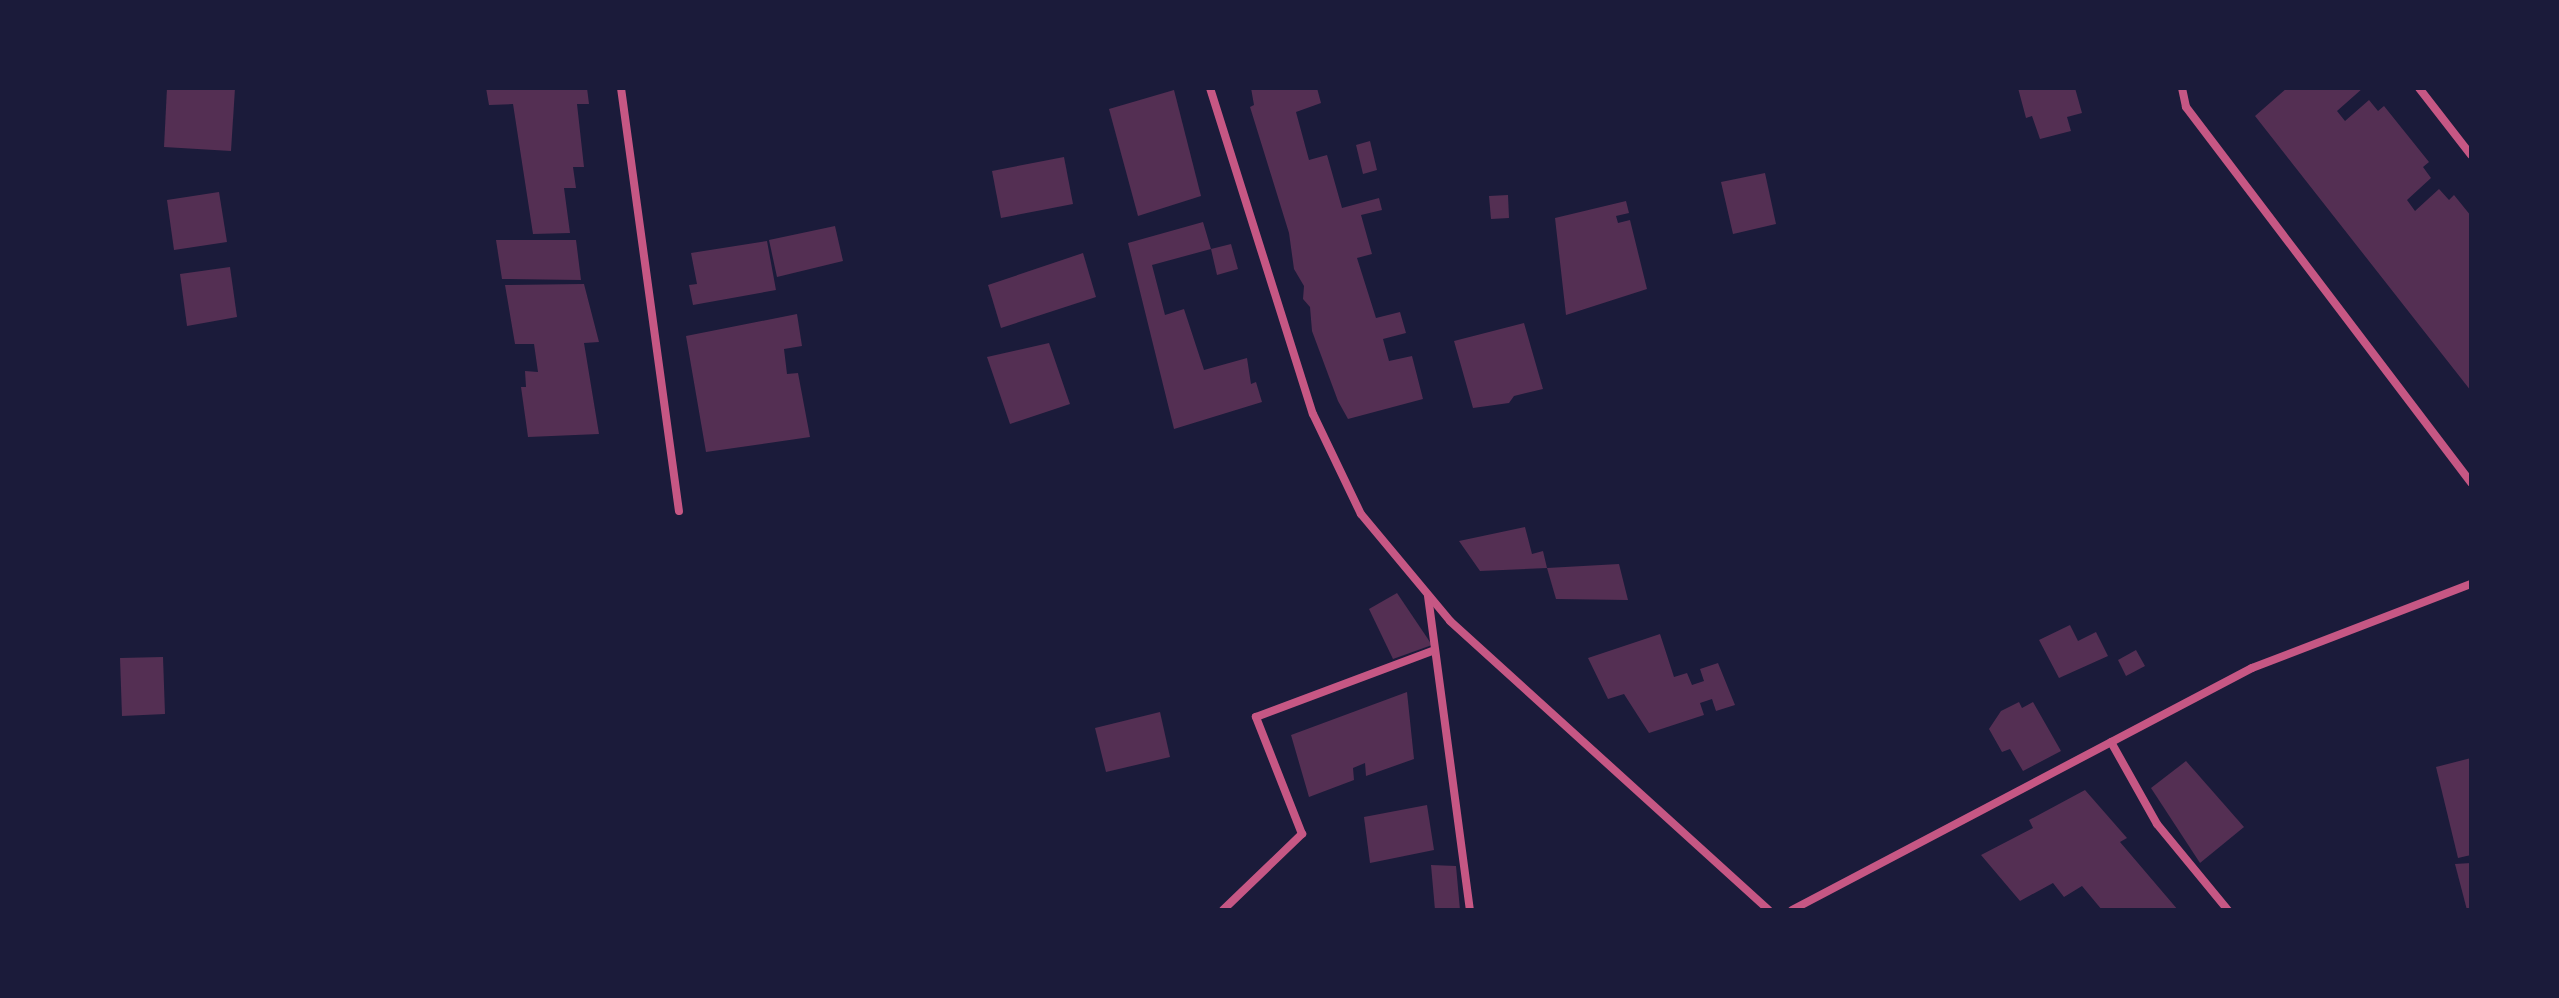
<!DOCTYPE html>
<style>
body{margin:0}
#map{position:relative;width:2559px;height:998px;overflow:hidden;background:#1b1b3a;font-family:"Noto Sans",sans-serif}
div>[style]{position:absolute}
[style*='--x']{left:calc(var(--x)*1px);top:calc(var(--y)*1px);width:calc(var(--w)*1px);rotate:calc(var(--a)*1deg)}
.building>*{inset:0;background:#542f53}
.minor>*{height:8px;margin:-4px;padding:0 4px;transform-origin:4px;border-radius:4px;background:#c65784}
span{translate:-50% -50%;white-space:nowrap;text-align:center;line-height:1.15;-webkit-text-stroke:8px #1b1b3a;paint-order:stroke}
.frame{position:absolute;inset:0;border:90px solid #1b1b3a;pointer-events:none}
</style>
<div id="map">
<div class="building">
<i style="clip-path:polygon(167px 88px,235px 88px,231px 151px,164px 147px)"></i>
<i style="clip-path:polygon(486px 88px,587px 88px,589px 104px,577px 104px,584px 167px,573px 167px,576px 188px,564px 188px,570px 233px,533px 234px,513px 104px,489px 105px)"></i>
<i style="clip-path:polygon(1251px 88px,1317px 88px,1321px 103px,1296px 112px,1309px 160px,1327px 155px,1342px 208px,1379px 198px,1382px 210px,1361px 215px,1372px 254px,1357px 258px,1376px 318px,1400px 312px,1406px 333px,1383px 339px,1389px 361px,1412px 356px,1423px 399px,1348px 419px,1338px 401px,1312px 331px,1310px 307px,1303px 299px,1304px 286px,1294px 269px,1289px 233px,1250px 107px,1254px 105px)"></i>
<i style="clip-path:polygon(2018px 88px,2075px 88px,2082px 113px,2067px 117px,2071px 131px,2040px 139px,2032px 116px,2026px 118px)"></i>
<i style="clip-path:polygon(2287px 88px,2363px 88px,2337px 111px,2345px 121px,2369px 100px,2378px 111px,2384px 106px,2429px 162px,2423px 167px,2431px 178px,2407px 200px,2415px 211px,2439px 189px,2449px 200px,2454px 195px,2471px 216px,2471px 391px,2255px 116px)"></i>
<i style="clip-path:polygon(1174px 90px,1201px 196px,1138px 216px,1109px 109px)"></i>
<i style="clip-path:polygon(1370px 141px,1377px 170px,1363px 174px,1356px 145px)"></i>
<i style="clip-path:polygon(1064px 157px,1073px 204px,1001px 218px,992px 171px)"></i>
<i style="clip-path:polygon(1765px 173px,1776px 224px,1733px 234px,1721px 182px)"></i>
<i style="clip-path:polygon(219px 192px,227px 242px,174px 250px,167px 200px)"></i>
<i style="clip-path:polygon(1508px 195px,1509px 218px,1491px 219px,1489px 196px)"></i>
<i style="clip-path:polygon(1626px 201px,1629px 213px,1616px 216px,1618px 223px,1630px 220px,1647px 289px,1566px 315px,1555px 218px)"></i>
<i style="clip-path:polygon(1203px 222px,1211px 249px,1152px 265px,1165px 315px,1184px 309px,1204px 370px,1247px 358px,1251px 384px,1256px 382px,1262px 402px,1174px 429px,1128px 243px)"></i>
<i style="clip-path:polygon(835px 226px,843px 261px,777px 277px,769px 240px)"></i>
<i style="clip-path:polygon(496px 240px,576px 240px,581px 280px,502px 279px)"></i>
<i style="clip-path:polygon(767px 241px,776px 290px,693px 305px,689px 285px,697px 284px,691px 253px)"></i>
<i style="clip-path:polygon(1231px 244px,1238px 269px,1217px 275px,1211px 249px)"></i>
<i style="clip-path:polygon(1083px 253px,1096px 297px,1001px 328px,988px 285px)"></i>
<i style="clip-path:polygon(230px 267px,237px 317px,187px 326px,180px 274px)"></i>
<i style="clip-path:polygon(584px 284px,599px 342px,584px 343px,599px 434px,528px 437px,521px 387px,526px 387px,525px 371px,538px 372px,534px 344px,515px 344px,505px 285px)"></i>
<i style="clip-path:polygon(797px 314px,802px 346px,784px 349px,787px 374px,798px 373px,810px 437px,706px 452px,686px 336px)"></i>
<i style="clip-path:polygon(1524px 323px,1543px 389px,1514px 396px,1509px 403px,1473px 408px,1454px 341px)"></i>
<i style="clip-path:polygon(1049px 343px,1070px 404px,1010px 424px,987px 357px)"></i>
<i style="clip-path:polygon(1525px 527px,1532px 554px,1543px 551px,1547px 568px,1480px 571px,1459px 541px)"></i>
<i style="clip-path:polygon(1619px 564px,1628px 600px,1556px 599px,1547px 568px)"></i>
<i style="clip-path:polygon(1397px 593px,1432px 645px,1393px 659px,1369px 609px)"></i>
<i style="clip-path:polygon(2070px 625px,2078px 641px,2096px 632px,2108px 656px,2059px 678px,2039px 640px)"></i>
<i style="clip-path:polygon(1660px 634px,1674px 677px,1687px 673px,1692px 685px,1704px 681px,1700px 669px,1718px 663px,1735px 705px,1716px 711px,1712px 699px,1700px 703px,1704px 715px,1649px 733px,1624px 694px,1608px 699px,1588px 658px)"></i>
<i style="clip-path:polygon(2136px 650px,2145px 666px,2126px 676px,2118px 660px)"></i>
<i style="clip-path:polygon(163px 657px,165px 714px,122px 716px,120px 658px)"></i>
<i style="clip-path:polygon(1407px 692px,1414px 759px,1366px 776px,1365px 763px,1353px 768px,1354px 780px,1309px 797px,1291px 735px)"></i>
<i style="clip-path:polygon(2019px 702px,2022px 708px,2033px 702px,2061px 751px,2023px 771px,2010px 749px,2002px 752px,1989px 729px,2001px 711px)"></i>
<i style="clip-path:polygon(1160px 712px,1170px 757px,1106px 772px,1095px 728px)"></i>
<i style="clip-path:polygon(2471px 758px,2471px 855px,2458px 858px,2436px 767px)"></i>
<i style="clip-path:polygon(2186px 761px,2244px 827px,2200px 863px,2151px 788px)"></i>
<i style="clip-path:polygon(2085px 790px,2127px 838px,2120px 842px,2178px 910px,2102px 910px,2082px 886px,2064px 897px,2053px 883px,2020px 901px,1981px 855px,2033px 828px,2029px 820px)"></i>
<i style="clip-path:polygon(1427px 805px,1434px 850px,1370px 863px,1364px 817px)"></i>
<i style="clip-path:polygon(2471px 863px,2471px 910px,2467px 910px,2455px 864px)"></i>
<i style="clip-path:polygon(1431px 865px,1456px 866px,1460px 910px,1435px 910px)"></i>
</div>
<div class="minor">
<i style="--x:621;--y:88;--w:427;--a:82.2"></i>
<i style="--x:1210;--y:88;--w:342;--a:72.5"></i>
<i style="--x:1313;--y:414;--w:111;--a:64.4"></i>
<i style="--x:1361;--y:514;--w:139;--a:50.2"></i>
<i style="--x:1450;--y:621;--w:430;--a:42.2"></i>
<i style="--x:2182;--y:88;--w:19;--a:78"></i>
<i style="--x:2186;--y:107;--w:472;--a:52.8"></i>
<i style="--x:2419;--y:88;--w:85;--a:52.2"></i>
<i style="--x:1428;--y:596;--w:317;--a:82.4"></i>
<i style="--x:2111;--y:742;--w:94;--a:60.7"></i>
<i style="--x:2157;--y:824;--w:112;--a:50.5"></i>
<i style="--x:1223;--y:910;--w:110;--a:-43.9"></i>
<i style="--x:1302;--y:834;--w:126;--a:-111.5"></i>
<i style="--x:1256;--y:717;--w:191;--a:-20.5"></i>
<i style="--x:1792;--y:910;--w:520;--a:-27.75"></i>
<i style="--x:2252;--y:668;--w:235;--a:-21"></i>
</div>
<div class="frame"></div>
</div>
